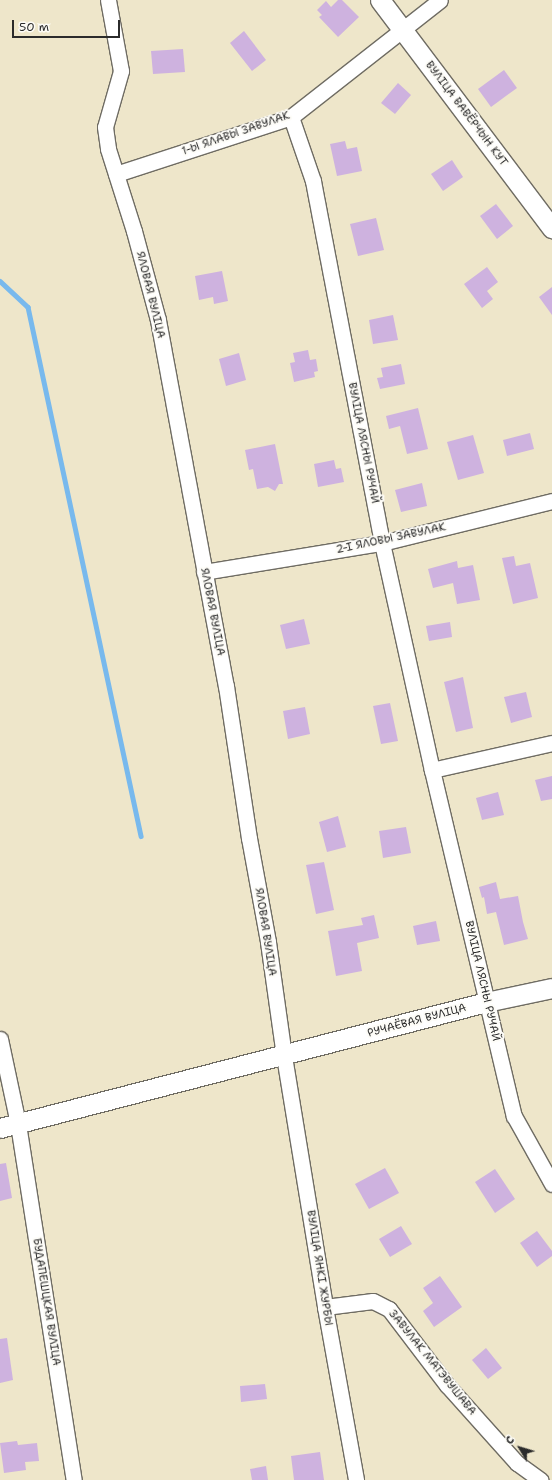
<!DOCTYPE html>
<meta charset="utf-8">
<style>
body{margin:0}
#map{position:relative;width:552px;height:1480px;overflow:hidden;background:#eee6ca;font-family:"Shantell Sans",sans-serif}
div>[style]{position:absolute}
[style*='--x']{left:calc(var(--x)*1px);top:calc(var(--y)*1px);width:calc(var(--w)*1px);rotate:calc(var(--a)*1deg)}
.stream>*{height:4.5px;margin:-2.25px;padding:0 2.25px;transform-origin:2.25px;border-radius:2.25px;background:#78b9ed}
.building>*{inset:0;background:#ceb2df}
.roads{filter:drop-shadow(1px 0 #6f6c63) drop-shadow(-1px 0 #6f6c63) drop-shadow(0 1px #6f6c63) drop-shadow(0 -1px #6f6c63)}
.minor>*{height:15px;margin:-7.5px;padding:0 7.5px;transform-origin:7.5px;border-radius:7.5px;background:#fff}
.tertiary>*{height:19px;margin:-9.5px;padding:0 9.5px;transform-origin:9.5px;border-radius:9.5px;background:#fff}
span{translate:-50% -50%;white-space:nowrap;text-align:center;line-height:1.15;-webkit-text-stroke:4px #fdfcf7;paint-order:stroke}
.street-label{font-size:11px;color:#2b2b2b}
.north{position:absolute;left:500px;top:1428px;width:40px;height:40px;-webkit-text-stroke:3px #fdfcf7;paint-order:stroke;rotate:308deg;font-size:11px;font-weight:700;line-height:16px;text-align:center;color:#2b2b2b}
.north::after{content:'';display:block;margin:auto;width:14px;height:18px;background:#2b2b2b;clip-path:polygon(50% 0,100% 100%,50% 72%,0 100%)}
.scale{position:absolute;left:12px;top:20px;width:108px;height:18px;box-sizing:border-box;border:2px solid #2b2b2b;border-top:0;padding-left:5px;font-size:12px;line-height:14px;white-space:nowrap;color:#2b2b2b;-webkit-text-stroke:3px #fdfcf7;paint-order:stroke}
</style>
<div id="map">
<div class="stream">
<i style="--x:0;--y:281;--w:38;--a:43"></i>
<i style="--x:28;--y:307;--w:541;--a:77.94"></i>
</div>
<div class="building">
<i style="clip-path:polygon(338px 0,342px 0,359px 17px,338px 37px,319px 17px,322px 15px,317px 10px,326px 1px,331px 7px)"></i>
<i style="clip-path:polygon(244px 31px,266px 60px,252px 71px,230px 43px)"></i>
<i style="clip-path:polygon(183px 49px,185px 72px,153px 74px,151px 51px)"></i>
<i style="clip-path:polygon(504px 70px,517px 88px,491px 107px,478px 89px)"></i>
<i style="clip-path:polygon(398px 83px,411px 95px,395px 114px,381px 103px)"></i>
<i style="clip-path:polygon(345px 141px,347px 149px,357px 147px,362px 171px,337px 176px,330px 144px)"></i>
<i style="clip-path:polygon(452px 160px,463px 177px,443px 191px,431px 174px)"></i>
<i style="clip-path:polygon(496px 204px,513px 226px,497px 239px,480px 216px)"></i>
<i style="clip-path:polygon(376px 218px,384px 250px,358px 256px,350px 224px)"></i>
<i style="clip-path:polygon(487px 267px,498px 282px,487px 291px,493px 299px,482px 308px,464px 284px)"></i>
<i style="clip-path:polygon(222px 271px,228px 301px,214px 304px,213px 297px,199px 300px,195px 276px)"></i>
<i style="clip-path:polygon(552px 287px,552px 315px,539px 297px)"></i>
<i style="clip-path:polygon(393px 315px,398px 340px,373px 344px,369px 320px)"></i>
<i style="clip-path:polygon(308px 350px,310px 360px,316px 359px,318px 371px,314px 372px,315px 377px,294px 382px,290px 363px,295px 362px,293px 353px)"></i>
<i style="clip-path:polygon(239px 353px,246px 380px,226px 386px,219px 359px)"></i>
<i style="clip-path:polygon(401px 364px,405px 384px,380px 389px,377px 378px,383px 377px,381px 368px)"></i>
<i style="clip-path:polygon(418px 408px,428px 449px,407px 454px,400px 426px,389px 429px,386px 416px)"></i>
<i style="clip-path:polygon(530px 433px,534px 449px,507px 456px,503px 440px)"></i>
<i style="clip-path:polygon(473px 435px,484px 473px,458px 480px,447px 442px)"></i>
<i style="clip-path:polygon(275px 444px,283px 484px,279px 484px,275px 491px,268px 487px,257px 489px,253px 469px,249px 470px,245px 450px)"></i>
<i style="clip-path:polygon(334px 460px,336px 469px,341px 468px,344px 482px,318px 487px,314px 464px)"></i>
<i style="clip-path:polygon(422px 483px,427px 506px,401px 512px,395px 490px)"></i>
<i style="clip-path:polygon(514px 556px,516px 566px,530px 563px,538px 598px,513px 604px,502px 558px)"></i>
<i style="clip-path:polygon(457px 561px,458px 568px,473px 565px,480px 600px,457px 604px,453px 583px,433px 588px,428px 569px)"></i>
<i style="clip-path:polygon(304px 619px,310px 644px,286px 649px,280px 625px)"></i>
<i style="clip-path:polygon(450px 622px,452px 637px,429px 641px,426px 626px)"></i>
<i style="clip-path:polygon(463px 677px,473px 728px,456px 732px,444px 682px)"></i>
<i style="clip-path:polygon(526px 692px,532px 717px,511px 723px,504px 697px)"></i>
<i style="clip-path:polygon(390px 703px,398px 741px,381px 744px,373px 706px)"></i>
<i style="clip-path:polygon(305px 707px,310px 734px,288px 739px,283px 711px)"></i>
<i style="clip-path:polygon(552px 776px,552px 799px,541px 801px,535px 780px)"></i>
<i style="clip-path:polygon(498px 792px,504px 815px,482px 820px,476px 798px)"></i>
<i style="clip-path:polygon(338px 816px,346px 847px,327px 852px,319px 822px)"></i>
<i style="clip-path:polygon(406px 827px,411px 853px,383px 858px,379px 831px)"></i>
<i style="clip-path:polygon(324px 862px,334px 910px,316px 914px,306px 865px)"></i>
<i style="clip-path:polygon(496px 882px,500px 899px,518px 896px,523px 922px,528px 939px,504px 945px,496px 912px,487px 914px,484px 897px,482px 898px,479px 887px)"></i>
<i style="clip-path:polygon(374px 915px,379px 938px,357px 943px,362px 971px,336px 976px,328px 931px,363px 925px,361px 918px)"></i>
<i style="clip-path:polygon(436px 921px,440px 941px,417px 945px,413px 926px)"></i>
<i style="clip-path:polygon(6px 1163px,12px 1198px,0 1201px,0 1164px)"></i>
<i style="clip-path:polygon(385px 1168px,399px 1193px,369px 1209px,355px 1184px)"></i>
<i style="clip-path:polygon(495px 1169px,515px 1199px,495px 1213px,475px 1182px)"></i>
<i style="clip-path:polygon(401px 1226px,412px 1244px,390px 1257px,379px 1239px)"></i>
<i style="clip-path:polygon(537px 1231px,552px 1251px,552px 1256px,537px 1267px,520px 1243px)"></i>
<i style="clip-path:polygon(440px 1276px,462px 1307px,434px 1327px,423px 1311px,433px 1303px,423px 1288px)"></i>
<i style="clip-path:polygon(7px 1338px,13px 1380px,0 1383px,0 1339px)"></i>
<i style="clip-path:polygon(486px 1348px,502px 1368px,488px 1379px,472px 1360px)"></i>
<i style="clip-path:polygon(265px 1384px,267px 1399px,241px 1402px,240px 1386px)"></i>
<i style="clip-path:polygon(17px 1441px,18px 1445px,37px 1443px,39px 1461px,25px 1462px,26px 1470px,4px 1473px,0 1443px)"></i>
<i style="clip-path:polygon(320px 1452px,324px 1480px,294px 1480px,291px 1456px)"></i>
<i style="clip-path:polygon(266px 1466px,268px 1480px,252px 1480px,250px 1469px)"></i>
</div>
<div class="roads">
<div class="minor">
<i style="--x:108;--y:0;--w:72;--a:79.6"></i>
<i style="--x:121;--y:71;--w:58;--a:105.9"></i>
<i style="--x:105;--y:127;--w:22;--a:82"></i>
<i style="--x:108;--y:149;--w:86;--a:72.4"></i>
<i style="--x:134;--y:231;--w:92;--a:74.9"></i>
<i style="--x:158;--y:320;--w:372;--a:79.5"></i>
<i style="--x:226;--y:686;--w:154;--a:81.4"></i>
<i style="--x:249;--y:838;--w:106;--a:79.6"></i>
<i style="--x:268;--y:942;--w:115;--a:82"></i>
<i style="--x:284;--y:1056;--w:254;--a:80.7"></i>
<i style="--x:325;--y:1307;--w:176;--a:79.8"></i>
<i style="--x:291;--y:117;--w:68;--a:71"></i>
<i style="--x:313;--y:181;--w:369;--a:79.2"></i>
<i style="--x:382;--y:543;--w:232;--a:77.6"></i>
<i style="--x:432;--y:770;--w:356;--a:76.7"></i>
<i style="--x:514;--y:1116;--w:78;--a:60.8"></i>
<i style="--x:116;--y:174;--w:184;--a:-18"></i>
<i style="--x:291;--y:117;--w:189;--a:-38.1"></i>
<i style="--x:204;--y:572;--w:180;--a:-9.3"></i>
<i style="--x:382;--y:543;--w:175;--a:-13.9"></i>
<i style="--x:432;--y:770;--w:123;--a:-12.7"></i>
<i style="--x:0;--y:1039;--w:87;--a:78"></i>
<i style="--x:18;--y:1124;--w:360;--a:81.1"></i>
<i style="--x:325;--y:1307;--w:48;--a:-7.1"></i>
<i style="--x:373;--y:1301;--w:18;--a:27"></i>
<i style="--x:389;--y:1309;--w:96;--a:52.7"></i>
<i style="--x:447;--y:1385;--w:105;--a:48.1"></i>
<i style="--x:517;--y:1463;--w:29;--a:36"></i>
</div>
<div class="tertiary">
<i style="--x:380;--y:0;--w:286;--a:53"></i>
<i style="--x:0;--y:1128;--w:502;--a:-14.53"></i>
<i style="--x:486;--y:1002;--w:67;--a:-12"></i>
</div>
</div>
<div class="street-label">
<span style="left:466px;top:114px;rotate:53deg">ВУЛІЦА ВАВЁРЧЫН КУТ</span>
<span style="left:236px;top:134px;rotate:-19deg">1-Ы ЯЛАВЫ ЗАВУЛАК</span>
<span style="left:150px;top:295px;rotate:76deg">ЯЛОВАЯ ВУЛІЦА</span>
<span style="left:363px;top:443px;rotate:79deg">ВУЛІЦА ЛЯСНЫ РУЧАЙ</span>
<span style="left:391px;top:539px;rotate:-12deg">2-І ЯЛОВЫ ЗАВУЛАК</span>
<span style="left:212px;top:612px;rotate:79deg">ЯЛОВАЯ ВУЛІЦА</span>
<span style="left:265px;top:932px;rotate:81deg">ЯЛОВАЯ ВУЛІЦА</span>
<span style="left:482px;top:981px;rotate:77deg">ВУЛІЦА ЛЯСНЫ РУЧАЙ</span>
<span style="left:417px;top:1021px;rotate:-15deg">РУЧАЁВАЯ ВУЛІЦА</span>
<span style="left:319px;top:1268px;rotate:81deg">ВУЛІЦА ЯНКІ ЖУРБЫ</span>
<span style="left:46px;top:1302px;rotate:81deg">БУДАПЕШЦКАЯ ВУЛІЦА</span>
<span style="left:432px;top:1363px;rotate:51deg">ЗАВУЛАК МАТЭВУШАВА</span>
</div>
<div class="north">С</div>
<div class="scale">50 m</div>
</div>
